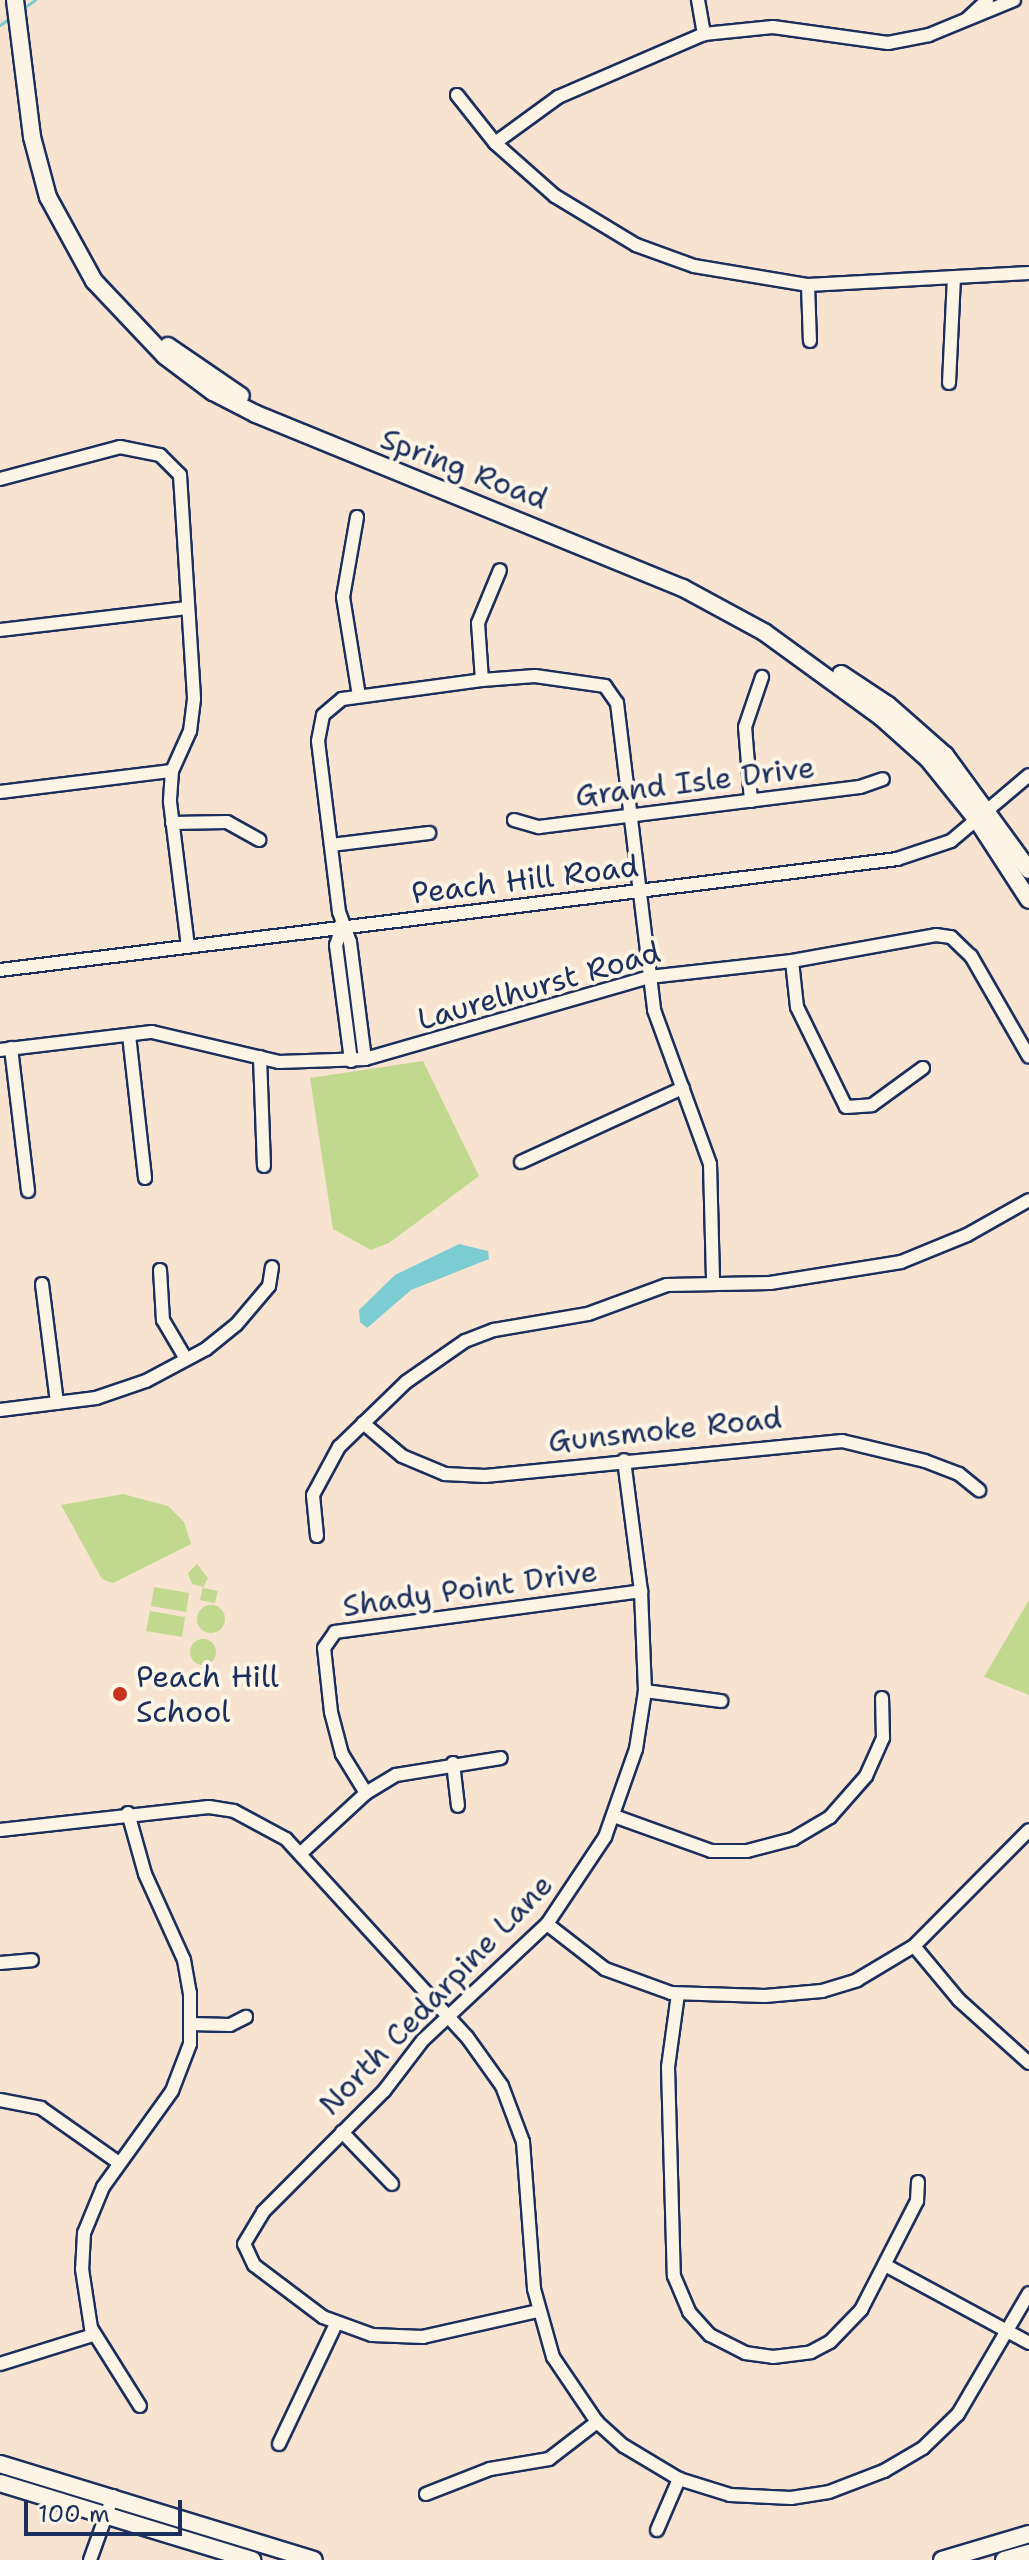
<!DOCTYPE html>
<style>
body{margin:0}
#map{position:relative;width:1029px;height:2560px;overflow:hidden;background:#f7e3cf;font-family:"Shantell Sans",sans-serif}
div>[style]{position:absolute}
[style*='--x']{left:calc(var(--x)*1px);top:calc(var(--y)*1px);width:calc(var(--w)*1px);rotate:calc(var(--a)*1deg)}
.green>*{inset:0;background:#c1d98f}
.round{border-radius:50%}
.water>*{inset:0;background:#7bccd3}
.stream>*{height:3px;margin:-1.5px;padding:0 1.5px;transform-origin:1.5px;border-radius:1.5px;background:#7bccd3}
.roads{filter:drop-shadow(2px 0 #1b2f5e) drop-shadow(-2px 0 #1b2f5e) drop-shadow(0 2px #1b2f5e) drop-shadow(0 -2px #1b2f5e)}
.minor>*{height:12px;margin:-6px;padding:0 6px;transform-origin:6px;border-radius:6px;background:#fcf5e5}
.major>*{height:16px;margin:-8px;padding:0 8px;transform-origin:8px;border-radius:8px;background:#fcf5e5}
.dots>*{width:22px;height:22px;translate:-50% -50%;box-sizing:border-box;border:4px solid #fcf5e5;border-radius:50%}
span{translate:-50% -50%;white-space:nowrap;text-align:center;line-height:1.15;-webkit-text-stroke:8px #fcf5e5;paint-order:stroke}
.street-label{font-size:30px;color:#1b2f5e}
.poi-label{font-size:30px;color:#1b2f5e}
.left{translate:0 -50%;text-align:left}
.scale{position:absolute;left:24px;top:2500px;width:158px;height:36px;box-sizing:border-box;border:4px solid #1b2f5e;border-top:0;padding-left:10px;font-size:24px;line-height:28px;white-space:nowrap;color:#1b2f5e;-webkit-text-stroke:6px #fcf5e5;paint-order:stroke}
</style>
<div id="map">
<div class="green">
<i style="clip-path:polygon(423px 1061px,479px 1176px,389px 1243px,371px 1250px,333px 1229px,310px 1078px)"></i>
<i style="clip-path:polygon(123px 1494px,168px 1506px,184px 1522px,191px 1544px,113px 1583px,102px 1579px,61px 1505px)"></i>
<i style="clip-path:polygon(197px 1564px,208px 1578px,203px 1588px,218px 1591px,215px 1603px,200px 1600px,203px 1587px,192px 1584px,188px 1573px)"></i>
<i style="clip-path:polygon(154px 1587px,189px 1593px,186px 1612px,151px 1606px)"></i>
<i style="clip-path:polygon(1029px 1600px,1029px 1695px,984px 1677px)"></i>
<i class="round" style="left:197px;top:1605px;width:28px;height:28px"></i>
<i style="clip-path:polygon(150px 1611px,185px 1617px,182px 1637px,146px 1631px)"></i>
<i class="round" style="left:190px;top:1639px;width:26px;height:26px"></i>
</div>
<div class="water">
<i style="clip-path:polygon(459px 1244px,488px 1251px,489px 1259px,411px 1290px,367px 1328px,360px 1322px,359px 1310px,395px 1275px)"></i>
</div>
<div class="stream">
<i style="--x:22;--y:9;--w:16;--a:-35"></i>
<i style="--x:0;--y:25;--w:15;--a:-37"></i>
</div>
<div class="roads">
<div class="minor">
<i style="--x:698;--y:0;--w:35;--a:80"></i>
<i style="--x:968;--y:18;--w:26;--a:-43"></i>
<i style="--x:457;--y:95;--w:61;--a:51.6"></i>
<i style="--x:495;--y:143;--w:80;--a:41.5"></i>
<i style="--x:555;--y:196;--w:95;--a:31.2"></i>
<i style="--x:636;--y:245;--w:62;--a:19.9"></i>
<i style="--x:694;--y:266;--w:116;--a:9.5"></i>
<i style="--x:808;--y:285;--w:221;--a:-3.1"></i>
<i style="--x:495;--y:143;--w:78;--a:-36.1"></i>
<i style="--x:558;--y:97;--w:159;--a:-23.3"></i>
<i style="--x:704;--y:34;--w:69;--a:-5.8"></i>
<i style="--x:773;--y:27;--w:116;--a:7.9"></i>
<i style="--x:888;--y:43;--w:42;--a:-11"></i>
<i style="--x:929;--y:35;--w:92;--a:-22.4"></i>
<i style="--x:808;--y:285;--w:56;--a:88"></i>
<i style="--x:949;--y:383;--w:105;--a:-87.3"></i>
<i style="--x:0;--y:479;--w:124;--a:-14.9"></i>
<i style="--x:120;--y:447;--w:41;--a:11.3"></i>
<i style="--x:160;--y:455;--w:28;--a:45"></i>
<i style="--x:180;--y:475;--w:224;--a:86.4"></i>
<i style="--x:194;--y:699;--w:32;--a:97"></i>
<i style="--x:190;--y:731;--w:44;--a:114.2"></i>
<i style="--x:172;--y:771;--w:31;--a:94"></i>
<i style="--x:170;--y:802;--w:146;--a:82.9"></i>
<i style="--x:357;--y:517;--w:81;--a:99.9"></i>
<i style="--x:343;--y:597;--w:100;--a:80.8"></i>
<i style="--x:0;--y:630;--w:189;--a:-6.7"></i>
<i style="--x:482;--y:680;--w:57;--a:-94"></i>
<i style="--x:478;--y:623;--w:57;--a:-67.5"></i>
<i style="--x:0;--y:792;--w:173;--a:-7"></i>
<i style="--x:751;--y:801;--w:74;--a:-94.6"></i>
<i style="--x:745;--y:727;--w:53;--a:-71.2"></i>
<i style="--x:514;--y:820;--w:26;--a:16"></i>
<i style="--x:539;--y:827;--w:323;--a:-7.1"></i>
<i style="--x:860;--y:787;--w:24;--a:-19"></i>
<i style="--x:172;--y:823;--w:55;--a:-1"></i>
<i style="--x:227;--y:822;--w:37;--a:29"></i>
<i style="--x:331;--y:845;--w:99;--a:-7"></i>
<i style="--x:341;--y:930;--w:16;--a:108"></i>
<i style="--x:336;--y:945;--w:117;--a:82.6"></i>
<i style="--x:792;--y:961;--w:46;--a:83.8"></i>
<i style="--x:797;--y:1007;--w:111;--a:63.9"></i>
<i style="--x:846;--y:1107;--w:26;--a:-4"></i>
<i style="--x:872;--y:1105;--w:63;--a:-36"></i>
<i style="--x:0;--y:970;--w:904;--a:-7.05"></i>
<i style="--x:897;--y:859;--w:57;--a:-18.4"></i>
<i style="--x:951;--y:841;--w:102;--a:-40.2"></i>
<i style="--x:129;--y:1035;--w:144;--a:83.6"></i>
<i style="--x:11;--y:1048;--w:144;--a:83.2"></i>
<i style="--x:0;--y:1050;--w:153;--a:-6.8"></i>
<i style="--x:152;--y:1032;--w:130;--a:13.3"></i>
<i style="--x:279;--y:1062;--w:86;--a:-2"></i>
<i style="--x:365;--y:1059;--w:296;--a:-16.1"></i>
<i style="--x:649;--y:977;--w:144;--a:-6.4"></i>
<i style="--x:792;--y:961;--w:146;--a:-10.2"></i>
<i style="--x:936;--y:935;--w:15;--a:8"></i>
<i style="--x:951;--y:937;--w:28;--a:44"></i>
<i style="--x:971;--y:956;--w:116;--a:60.1"></i>
<i style="--x:260;--y:1057;--w:109;--a:87.9"></i>
<i style="--x:365;--y:1059;--w:118;--a:-97.3"></i>
<i style="--x:350;--y:942;--w:32;--a:-110"></i>
<i style="--x:339;--y:912;--w:172;--a:-97"></i>
<i style="--x:318;--y:741;--w:26;--a:-79"></i>
<i style="--x:323;--y:715;--w:25;--a:-40"></i>
<i style="--x:342;--y:699;--w:141;--a:-7.7"></i>
<i style="--x:482;--y:680;--w:53;--a:-4.3"></i>
<i style="--x:535;--y:676;--w:71;--a:8.1"></i>
<i style="--x:605;--y:686;--w:21;--a:55"></i>
<i style="--x:617;--y:703;--w:309;--a:83.1"></i>
<i style="--x:654;--y:1010;--w:164;--a:70"></i>
<i style="--x:710;--y:1164;--w:118;--a:88.5"></i>
<i style="--x:521;--y:1162;--w:178;--a:-24.6"></i>
<i style="--x:160;--y:1270;--w:50;--a:86.6"></i>
<i style="--x:163;--y:1320;--w:45;--a:59.5"></i>
<i style="--x:42;--y:1284;--w:120;--a:82.8"></i>
<i style="--x:0;--y:1410;--w:97;--a:-7.1"></i>
<i style="--x:96;--y:1398;--w:53;--a:-18.8"></i>
<i style="--x:146;--y:1381;--w:68;--a:-28.1"></i>
<i style="--x:206;--y:1349;--w:38;--a:-39"></i>
<i style="--x:236;--y:1325;--w:51;--a:-49.8"></i>
<i style="--x:269;--y:1286;--w:19;--a:-81"></i>
<i style="--x:363;--y:1423;--w:51;--a:40.2"></i>
<i style="--x:402;--y:1456;--w:47;--a:22.7"></i>
<i style="--x:445;--y:1474;--w:40;--a:2.9"></i>
<i style="--x:485;--y:1476;--w:359;--a:-5.6"></i>
<i style="--x:842;--y:1441;--w:85;--a:13.5"></i>
<i style="--x:925;--y:1461;--w:36;--a:21"></i>
<i style="--x:959;--y:1474;--w:26;--a:39"></i>
<i style="--x:317;--y:1536;--w:41;--a:-95.6"></i>
<i style="--x:313;--y:1495;--w:55;--a:-61.6"></i>
<i style="--x:339;--y:1447;--w:93;--a:-44.1"></i>
<i style="--x:406;--y:1382;--w:72;--a:-34.8"></i>
<i style="--x:465;--y:1341;--w:31;--a:-21"></i>
<i style="--x:494;--y:1330;--w:95;--a:-9.7"></i>
<i style="--x:588;--y:1314;--w:84;--a:-20.2"></i>
<i style="--x:667;--y:1285;--w:103;--a:-1.1"></i>
<i style="--x:770;--y:1283;--w:133;--a:-9.1"></i>
<i style="--x:901;--y:1262;--w:71;--a:-22.2"></i>
<i style="--x:967;--y:1235;--w:71;--a:-29.4"></i>
<i style="--x:645;--y:1691;--w:77;--a:7.5"></i>
<i style="--x:453;--y:1763;--w:43;--a:83.4"></i>
<i style="--x:366;--y:1793;--w:46;--a:-121.6"></i>
<i style="--x:342;--y:1754;--w:43;--a:-104.7"></i>
<i style="--x:331;--y:1712;--w:64;--a:-96.2"></i>
<i style="--x:324;--y:1648;--w:19;--a:-55"></i>
<i style="--x:335;--y:1632;--w:309;--a:-7.6"></i>
<i style="--x:128;--y:1813;--w:63;--a:74.4"></i>
<i style="--x:145;--y:1874;--w:94;--a:65.6"></i>
<i style="--x:184;--y:1960;--w:34;--a:80"></i>
<i style="--x:190;--y:1993;--w:51;--a:90"></i>
<i style="--x:190;--y:2044;--w:50;--a:111"></i>
<i style="--x:172;--y:2091;--w:118;--a:125.7"></i>
<i style="--x:103;--y:2187;--w:50;--a:112.4"></i>
<i style="--x:84;--y:2233;--w:36;--a:93"></i>
<i style="--x:82;--y:2269;--w:60;--a:81.3"></i>
<i style="--x:91;--y:2328;--w:92;--a:57.9"></i>
<i style="--x:614;--y:1816;--w:103;--a:19.8"></i>
<i style="--x:711;--y:1851;--w:36;--a:0"></i>
<i style="--x:747;--y:1851;--w:48;--a:-14.6"></i>
<i style="--x:793;--y:1839;--w:43;--a:-30.7"></i>
<i style="--x:830;--y:1817;--w:55;--a:-48.7"></i>
<i style="--x:866;--y:1776;--w:42;--a:-65.9"></i>
<i style="--x:883;--y:1738;--w:40;--a:-91.4"></i>
<i style="--x:0;--y:1830;--w:210;--a:-6.3"></i>
<i style="--x:209;--y:1807;--w:25;--a:9"></i>
<i style="--x:234;--y:1811;--w:59;--a:28.3"></i>
<i style="--x:286;--y:1839;--w:268;--a:47.6"></i>
<i style="--x:467;--y:2037;--w:60;--a:54.5"></i>
<i style="--x:502;--y:2086;--w:60;--a:69.4"></i>
<i style="--x:523;--y:2142;--w:147;--a:85.7"></i>
<i style="--x:534;--y:2289;--w:71;--a:74.4"></i>
<i style="--x:553;--y:2357;--w:78;--a:55.9"></i>
<i style="--x:597;--y:2422;--w:36;--a:42"></i>
<i style="--x:624;--y:2446;--w:64;--a:31"></i>
<i style="--x:679;--y:2479;--w:53;--a:17.4"></i>
<i style="--x:730;--y:2495;--w:61;--a:2.8"></i>
<i style="--x:791;--y:2498;--w:38;--a:-9"></i>
<i style="--x:829;--y:2492;--w:59;--a:-20.9"></i>
<i style="--x:884;--y:2471;--w:45;--a:-30.5"></i>
<i style="--x:923;--y:2448;--w:49;--a:-44.2"></i>
<i style="--x:958;--y:2414;--w:140;--a:-59.6"></i>
<i style="--x:301;--y:1853;--w:88;--a:-42.7"></i>
<i style="--x:366;--y:1793;--w:35;--a:-31"></i>
<i style="--x:396;--y:1775;--w:106;--a:-9.2"></i>
<i style="--x:547;--y:1924;--w:73;--a:37.8"></i>
<i style="--x:605;--y:1969;--w:70;--a:20"></i>
<i style="--x:671;--y:1993;--w:94;--a:1.8"></i>
<i style="--x:765;--y:1996;--w:57;--a:-5"></i>
<i style="--x:822;--y:1991;--w:37;--a:-17"></i>
<i style="--x:857;--y:1980;--w:66;--a:-30.8"></i>
<i style="--x:914;--y:1946;--w:163;--a:-45.2"></i>
<i style="--x:914;--y:1946;--w:70;--a:50.2"></i>
<i style="--x:959;--y:2000;--w:94;--a:42"></i>
<i style="--x:0;--y:1963;--w:32;--a:-5"></i>
<i style="--x:678;--y:1994;--w:74;--a:97.8"></i>
<i style="--x:668;--y:2067;--w:209;--a:88.4"></i>
<i style="--x:674;--y:2276;--w:39;--a:67"></i>
<i style="--x:689;--y:2312;--w:31;--a:48"></i>
<i style="--x:710;--y:2335;--w:39;--a:27"></i>
<i style="--x:745;--y:2353;--w:28;--a:8"></i>
<i style="--x:773;--y:2357;--w:38;--a:-7"></i>
<i style="--x:811;--y:2352;--w:21;--a:-28"></i>
<i style="--x:830;--y:2342;--w:45;--a:-45.9"></i>
<i style="--x:861;--y:2310;--w:123;--a:-62.8"></i>
<i style="--x:917;--y:2201;--w:19;--a:-87"></i>
<i style="--x:190;--y:2024;--w:40;--a:1.4"></i>
<i style="--x:230;--y:2025;--w:18;--a:-27"></i>
<i style="--x:0;--y:2100;--w:42;--a:11"></i>
<i style="--x:41;--y:2108;--w:95;--a:35.2"></i>
<i style="--x:342;--y:2132;--w:72;--a:46.1"></i>
<i style="--x:885;--y:2265;--w:164;--a:28.4"></i>
<i style="--x:538;--y:2311;--w:118;--a:167.3"></i>
<i style="--x:423;--y:2337;--w:51;--a:-177.8"></i>
<i style="--x:372;--y:2335;--w:52;--a:-159.8"></i>
<i style="--x:323;--y:2317;--w:86;--a:-143"></i>
<i style="--x:254;--y:2265;--w:23;--a:-115"></i>
<i style="--x:244;--y:2244;--w:37;--a:-59"></i>
<i style="--x:263;--y:2212;--w:171;--a:-45"></i>
<i style="--x:384;--y:2091;--w:64;--a:-52.6"></i>
<i style="--x:423;--y:2040;--w:170;--a:-43.1"></i>
<i style="--x:547;--y:1924;--w:105;--a:-56.3"></i>
<i style="--x:605;--y:1837;--w:93;--a:-70.6"></i>
<i style="--x:636;--y:1749;--w:59;--a:-81.2"></i>
<i style="--x:645;--y:1691;--w:100;--a:-92.3"></i>
<i style="--x:641;--y:1591;--w:132;--a:-97.4"></i>
<i style="--x:0;--y:2364;--w:97;--a:-17.3"></i>
<i style="--x:279;--y:2444;--w:133;--a:-64.6"></i>
<i style="--x:426;--y:2494;--w:69;--a:-21.3"></i>
<i style="--x:490;--y:2469;--w:60;--a:-9.6"></i>
<i style="--x:549;--y:2459;--w:61;--a:-37.6"></i>
<i style="--x:657;--y:2530;--w:56;--a:-66.7"></i>
<i style="--x:90;--y:2560;--w:68;--a:-70.2"></i>
</div>
<div class="major">
<i style="--x:15;--y:0;--w:138;--a:82.9"></i>
<i style="--x:32;--y:137;--w:62;--a:75.1"></i>
<i style="--x:48;--y:197;--w:96;--a:61.3"></i>
<i style="--x:94;--y:281;--w:103;--a:46.6"></i>
<i style="--x:165;--y:356;--w:60;--a:36.9"></i>
<i style="--x:213;--y:392;--w:48;--a:27.1"></i>
<i style="--x:256;--y:414;--w:461;--a:22.2"></i>
<i style="--x:683;--y:588;--w:92;--a:28.5"></i>
<i style="--x:764;--y:632;--w:145;--a:36"></i>
<i style="--x:881;--y:717;--w:63;--a:41.8"></i>
<i style="--x:928;--y:759;--w:78;--a:51.2"></i>
<i style="--x:977;--y:820;--w:95;--a:57"></i>
<i style="--x:168;--y:346;--w:88;--a:34.4"></i>
<i style="--x:841;--y:674;--w:56;--a:33.4"></i>
<i style="--x:888;--y:705;--w:76;--a:41.3"></i>
<i style="--x:945;--y:755;--w:142;--a:53.9"></i>
<i style="--x:0;--y:2464;--w:328;--a:17"></i>
<i style="--x:0;--y:2483;--w:264;--a:17"></i>
<i style="--x:942;--y:2560;--w:91;--a:-16.6"></i>
<i style="--x:1004;--y:2560;--w:26;--a:-16"></i>
</div>
</div>
<div class="dots">
<i style="left:120px;top:1694px;background:#c8321e"></i>
</div>
<div class="street-label">
<span style="left:464px;top:469px;rotate:21deg">Spring Road</span>
<span style="left:695px;top:782px;rotate:-7deg">Grand Isle Drive</span>
<span style="left:525px;top:880px;rotate:-7deg">Peach Hill Road</span>
<span style="left:539px;top:986px;rotate:-16deg">Laurelhurst Road</span>
<span style="left:665px;top:1430px;rotate:-6deg">Gunsmoke Road</span>
<span style="left:470px;top:1589px;rotate:-8deg">Shady Point Drive</span>
<span style="left:436px;top:1995px;rotate:-46deg">North Cedarpine Lane</span>
</div>
<div class="poi-label">
<span class="left" style="left:136px;top:1694px">Peach Hill<br>School</span>
</div>
<div class="scale">100 m</div>
</div>
